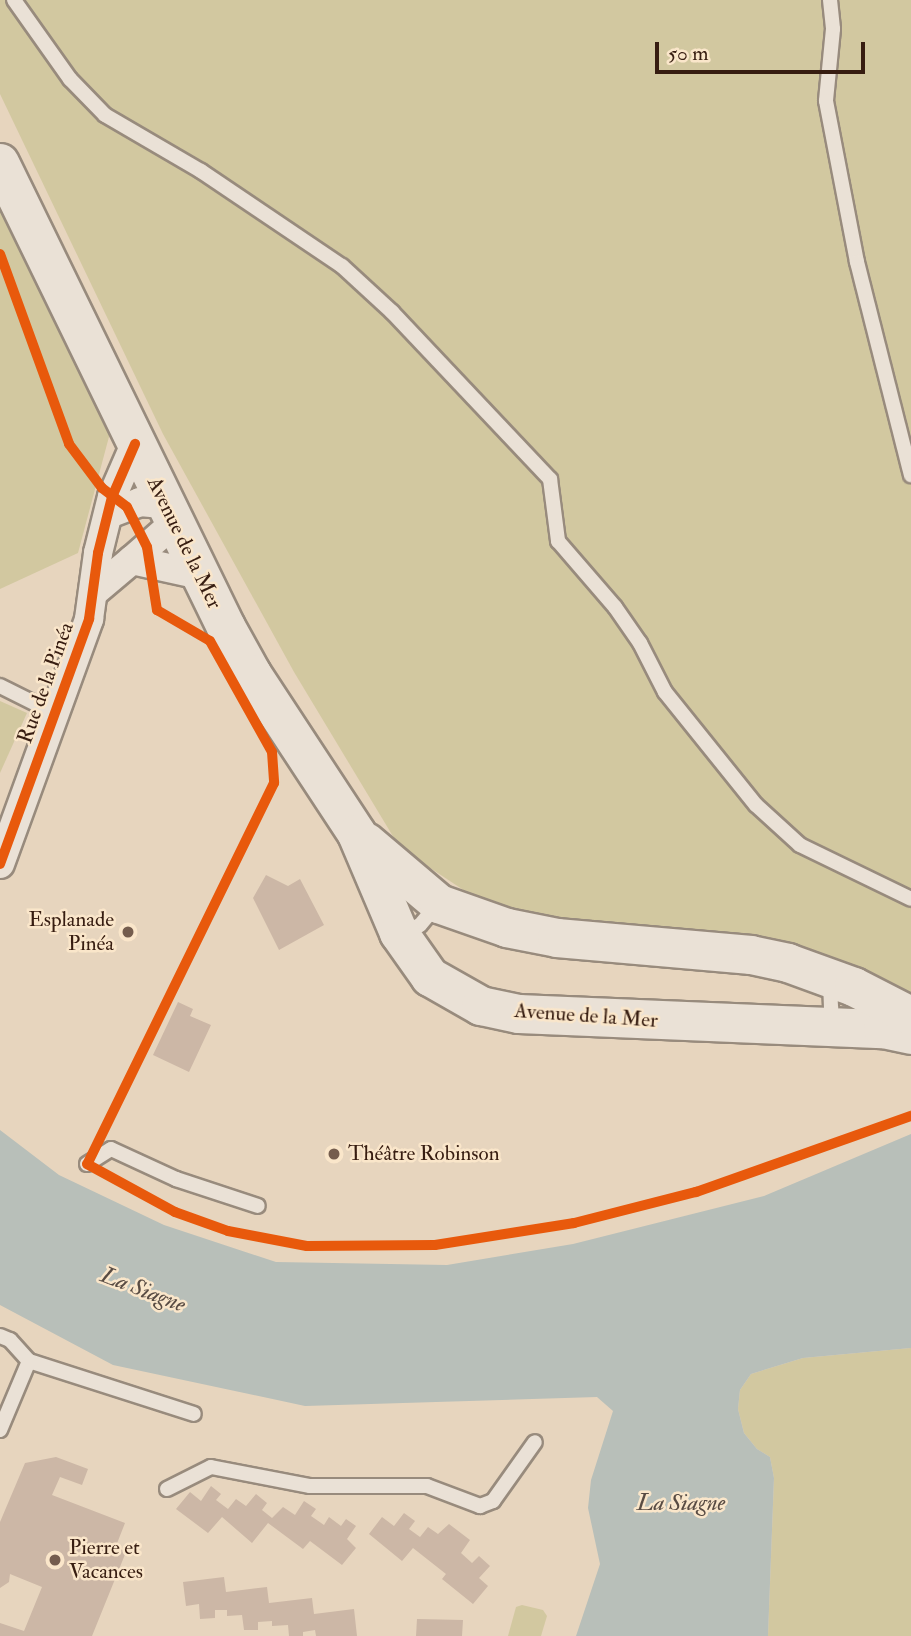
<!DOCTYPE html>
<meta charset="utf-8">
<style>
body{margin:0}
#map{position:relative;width:911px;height:1636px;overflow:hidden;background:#e7d5be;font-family:"IM FELL Double Pica",serif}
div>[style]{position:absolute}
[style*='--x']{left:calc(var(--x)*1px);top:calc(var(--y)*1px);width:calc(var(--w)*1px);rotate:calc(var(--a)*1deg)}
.green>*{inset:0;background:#d2c8a0}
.water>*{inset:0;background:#b8bfb9}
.building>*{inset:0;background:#ccb7a6}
.roads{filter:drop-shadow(2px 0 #988b7d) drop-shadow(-2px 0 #988b7d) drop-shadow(0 2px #988b7d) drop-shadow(0 -2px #988b7d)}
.service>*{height:14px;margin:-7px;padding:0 7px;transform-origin:7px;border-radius:7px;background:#eae1d6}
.minor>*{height:28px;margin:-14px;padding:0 14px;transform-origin:14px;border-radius:14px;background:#eae1d6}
.secondary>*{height:38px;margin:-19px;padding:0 19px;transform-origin:19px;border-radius:19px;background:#eae1d6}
.cycleway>*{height:10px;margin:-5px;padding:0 5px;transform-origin:5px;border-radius:5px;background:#e8590c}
.dots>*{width:19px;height:19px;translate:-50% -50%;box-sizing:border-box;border:4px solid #fae6ca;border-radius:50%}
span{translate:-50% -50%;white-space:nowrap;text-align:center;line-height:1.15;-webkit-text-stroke:5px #fae6ca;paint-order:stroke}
.street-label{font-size:21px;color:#371d11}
.poi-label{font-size:21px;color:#371d11}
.right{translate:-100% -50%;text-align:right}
.left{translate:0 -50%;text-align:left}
.water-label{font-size:23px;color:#584b43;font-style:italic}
.scale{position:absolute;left:655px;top:42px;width:210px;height:32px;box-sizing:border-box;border:4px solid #371d11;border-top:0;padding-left:9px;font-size:21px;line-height:24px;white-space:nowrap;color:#371d11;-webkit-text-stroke:5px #fae6ca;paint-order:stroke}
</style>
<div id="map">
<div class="green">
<i style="clip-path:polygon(0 0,911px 0,911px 997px,551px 923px,468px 893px,400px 848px,294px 672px,163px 434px,0 94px)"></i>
<i style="clip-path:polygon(0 204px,110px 433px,78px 553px,0 589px)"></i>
<i style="clip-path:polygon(0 701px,27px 713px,0 773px)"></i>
<i style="clip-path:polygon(911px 1348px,911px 1636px,768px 1636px,774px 1478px,770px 1457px,757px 1449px,744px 1433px,738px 1409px,740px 1390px,751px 1374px,803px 1358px)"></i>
<i style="clip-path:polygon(522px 1605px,543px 1610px,547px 1616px,541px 1636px,508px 1636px,516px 1607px)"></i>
</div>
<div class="water">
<i style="clip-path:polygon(0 1130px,59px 1175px,164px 1225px,276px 1262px,447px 1265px,573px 1244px,764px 1196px,911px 1134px,911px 1348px,803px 1358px,751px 1374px,740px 1390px,738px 1409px,744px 1433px,757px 1449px,770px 1457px,774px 1478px,768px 1636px,576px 1636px,600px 1564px,588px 1508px,591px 1480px,613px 1411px,597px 1397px,305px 1406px,113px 1365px,0 1305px)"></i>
</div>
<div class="building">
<i style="clip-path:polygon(266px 875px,288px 886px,300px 879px,324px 925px,279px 950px,253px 898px)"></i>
<i style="clip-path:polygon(178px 1002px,193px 1009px,190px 1016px,211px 1025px,189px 1072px,153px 1055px)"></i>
<i style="clip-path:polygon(56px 1457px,88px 1469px,82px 1485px,60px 1477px,52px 1495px,125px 1523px,116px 1546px,126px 1552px,92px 1636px,0 1636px,0 1623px,24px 1631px,42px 1587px,10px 1574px,9px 1582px,0 1588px,0 1522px,25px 1463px)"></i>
<i style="clip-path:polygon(211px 1486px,221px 1494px,216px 1500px,228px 1509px,236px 1499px,246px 1506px,256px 1494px,267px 1503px,262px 1510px,272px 1518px,283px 1507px,295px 1515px,304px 1501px,316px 1509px,311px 1516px,324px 1525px,329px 1517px,341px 1526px,346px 1519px,356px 1526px,347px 1539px,356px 1548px,342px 1565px,310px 1541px,303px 1549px,268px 1523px,252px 1543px,222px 1517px,208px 1533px,176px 1509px,190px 1492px,201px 1501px)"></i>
<i style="clip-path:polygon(404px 1513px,415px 1521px,409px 1529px,420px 1537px,428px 1527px,438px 1534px,449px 1524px,470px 1540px,461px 1553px,472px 1563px,479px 1556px,490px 1566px,479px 1578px,488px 1586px,473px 1604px,442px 1579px,446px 1574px,413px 1548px,402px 1561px,369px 1534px,382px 1517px,394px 1526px)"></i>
<i style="clip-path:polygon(224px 1577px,226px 1592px,267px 1587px,269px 1603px,312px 1598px,314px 1614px,354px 1609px,357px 1636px,316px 1636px,315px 1630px,303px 1632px,303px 1636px,289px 1636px,288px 1625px,272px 1626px,272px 1621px,258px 1622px,258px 1630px,244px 1630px,242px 1615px,227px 1616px,227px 1610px,215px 1610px,215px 1618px,200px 1619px,199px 1604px,186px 1606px,183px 1582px)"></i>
<i style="clip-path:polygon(417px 1619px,463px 1620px,462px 1636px,416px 1636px)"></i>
</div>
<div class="roads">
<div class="service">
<i style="--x:14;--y:0;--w:97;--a:54.7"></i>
<i style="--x:70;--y:79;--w:50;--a:45.8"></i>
<i style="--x:105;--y:115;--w:111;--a:30.3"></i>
<i style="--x:201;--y:171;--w:170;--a:34"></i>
<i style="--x:342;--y:266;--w:68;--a:42.6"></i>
<i style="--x:392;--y:312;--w:230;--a:46.6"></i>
<i style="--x:550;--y:479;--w:63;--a:82.6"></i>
<i style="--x:558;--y:541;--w:87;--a:49.2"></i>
<i style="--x:615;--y:607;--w:44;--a:55.2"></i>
<i style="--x:640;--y:643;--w:55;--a:63"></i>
<i style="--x:665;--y:692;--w:145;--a:51.2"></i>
<i style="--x:756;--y:805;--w:59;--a:42.3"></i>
<i style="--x:800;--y:845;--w:123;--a:25.9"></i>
<i style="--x:830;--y:0;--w:29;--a:84"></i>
<i style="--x:833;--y:29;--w:72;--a:95.6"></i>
<i style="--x:826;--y:101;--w:164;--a:79.1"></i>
<i style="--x:857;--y:262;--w:220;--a:75.8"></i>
<i style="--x:0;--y:686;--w:63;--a:26.6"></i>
<i style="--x:402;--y:932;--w:19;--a:-21"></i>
<i style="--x:420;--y:925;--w:26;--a:-50"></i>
<i style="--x:826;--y:1026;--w:19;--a:-74"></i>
<i style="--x:831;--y:1008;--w:27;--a:-92"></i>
<i style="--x:87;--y:1164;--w:28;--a:-32"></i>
<i style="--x:111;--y:1149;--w:72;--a:24.8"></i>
<i style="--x:176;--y:1179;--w:86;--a:18.2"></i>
<i style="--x:0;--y:1336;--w:11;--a:22"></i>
<i style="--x:10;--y:1340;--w:28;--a:48"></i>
<i style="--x:29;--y:1361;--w:173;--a:17.8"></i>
<i style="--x:0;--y:1430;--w:75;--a:-67.2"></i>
<i style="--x:167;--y:1489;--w:49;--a:-26.6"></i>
<i style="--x:211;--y:1467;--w:101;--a:10.9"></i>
<i style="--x:310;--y:1486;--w:117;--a:0"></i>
<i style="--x:427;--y:1486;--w:57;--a:20.7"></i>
<i style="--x:480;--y:1506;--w:14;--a:-21"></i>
<i style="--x:493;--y:1501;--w:72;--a:-54.6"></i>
</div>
<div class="minor">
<i style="--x:109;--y:514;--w:33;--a:-21"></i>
<i style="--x:140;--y:502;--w:25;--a:5"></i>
<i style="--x:132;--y:560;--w:55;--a:-41.3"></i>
<i style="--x:94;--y:592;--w:50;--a:-40.1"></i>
<i style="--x:132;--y:560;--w:70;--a:12.4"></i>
<i style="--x:0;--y:864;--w:261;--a:-70"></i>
<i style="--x:89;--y:619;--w:67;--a:-82.2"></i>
<i style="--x:98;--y:553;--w:58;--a:-76"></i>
<i style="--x:112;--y:497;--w:58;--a:-66.5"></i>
</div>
<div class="secondary">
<i style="--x:0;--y:163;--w:516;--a:64.03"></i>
<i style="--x:226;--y:627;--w:54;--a:61"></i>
<i style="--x:252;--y:674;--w:191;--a:56.7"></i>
<i style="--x:357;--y:834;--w:108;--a:67"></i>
<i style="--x:399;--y:933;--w:54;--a:54.8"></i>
<i style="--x:430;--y:977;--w:59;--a:29.6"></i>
<i style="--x:481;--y:1006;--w:39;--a:12"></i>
<i style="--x:519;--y:1014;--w:364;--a:2.4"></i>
<i style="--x:883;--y:1029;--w:29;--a:12"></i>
<i style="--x:366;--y:842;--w:96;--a:40.3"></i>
<i style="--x:439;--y:904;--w:72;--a:19.4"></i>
<i style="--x:507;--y:928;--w:51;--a:11.3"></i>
<i style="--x:557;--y:938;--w:195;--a:5"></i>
<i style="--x:751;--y:955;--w:38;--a:12"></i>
<i style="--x:788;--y:963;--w:70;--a:20"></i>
<i style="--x:854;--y:987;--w:64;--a:27"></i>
</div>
</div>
<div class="cycleway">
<i style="--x:0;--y:254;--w:202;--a:70"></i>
<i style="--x:69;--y:444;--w:55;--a:53.1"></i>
<i style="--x:102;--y:488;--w:31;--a:37"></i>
<i style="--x:127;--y:507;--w:45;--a:63.4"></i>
<i style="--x:147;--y:547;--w:64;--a:81"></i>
<i style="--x:157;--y:610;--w:61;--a:30.3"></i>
<i style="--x:210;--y:641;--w:127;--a:60.8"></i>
<i style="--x:272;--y:752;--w:31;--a:86"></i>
<i style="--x:274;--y:783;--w:424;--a:116.1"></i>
<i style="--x:87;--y:1164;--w:100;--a:28.6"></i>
<i style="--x:175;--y:1212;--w:56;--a:19.7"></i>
<i style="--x:228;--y:1231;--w:80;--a:10.8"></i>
<i style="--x:307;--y:1246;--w:128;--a:-0.4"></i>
<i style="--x:435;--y:1245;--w:141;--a:-9"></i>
<i style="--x:574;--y:1223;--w:126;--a:-14.3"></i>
<i style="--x:696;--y:1192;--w:228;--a:-19.5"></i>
<i style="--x:0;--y:864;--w:261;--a:-70"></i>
<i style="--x:89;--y:619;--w:67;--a:-82.2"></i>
<i style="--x:98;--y:553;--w:58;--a:-76"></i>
<i style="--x:112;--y:497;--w:58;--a:-66.5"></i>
</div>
<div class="dots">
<i style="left:128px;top:932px;background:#755d4e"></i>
<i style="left:334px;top:1154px;background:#755d4e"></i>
<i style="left:55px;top:1560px;background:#755d4e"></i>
</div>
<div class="street-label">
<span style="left:184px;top:543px;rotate:64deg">Avenue de la Mer</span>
<span style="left:46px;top:683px;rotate:-70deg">Rue de la Pinéa</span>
<span style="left:586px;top:1016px;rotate:4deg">Avenue de la Mer</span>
</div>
<div class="poi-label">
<span class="right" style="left:114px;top:932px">Esplanade<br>Pinéa</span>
<span class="left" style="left:348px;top:1154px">Théâtre Robinson</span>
<span class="left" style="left:69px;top:1560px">Pierre et<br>Vacances</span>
</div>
<div class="water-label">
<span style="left:143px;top:1290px;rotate:21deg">La Siagne</span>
<span style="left:681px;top:1503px">La Siagne</span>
</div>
<div class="scale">50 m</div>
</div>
